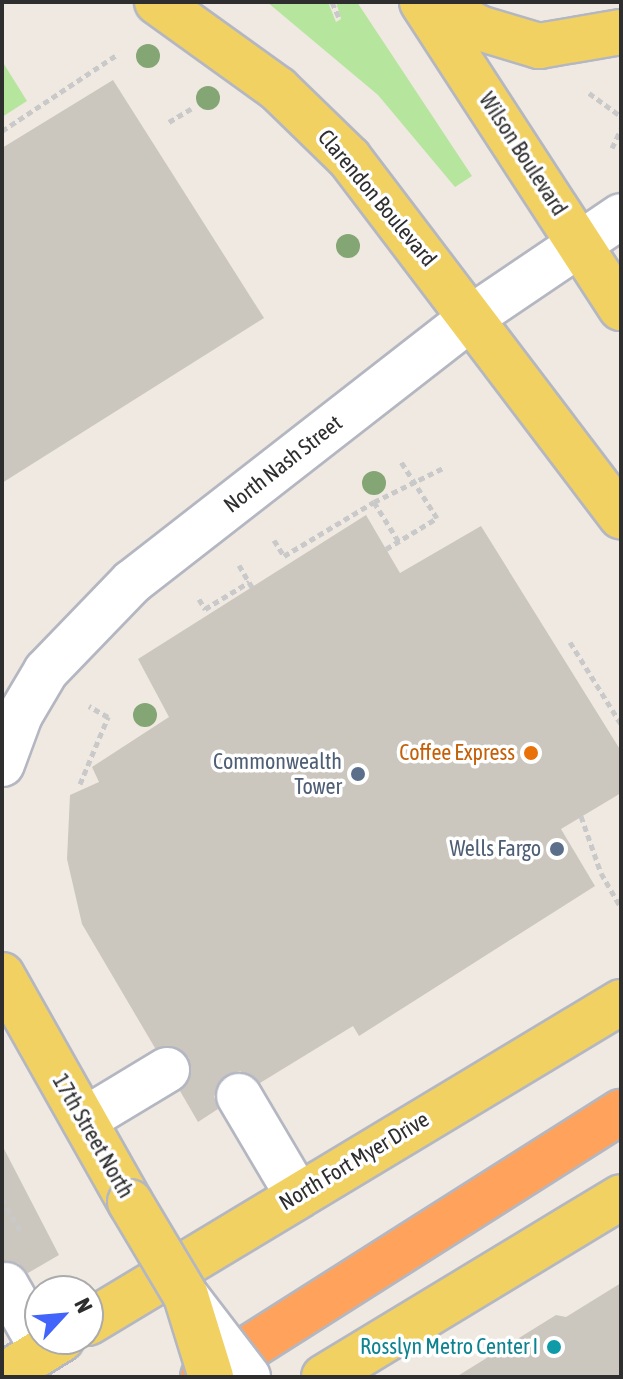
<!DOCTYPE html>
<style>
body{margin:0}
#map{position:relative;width:623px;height:1379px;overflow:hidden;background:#efe9e1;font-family:"Asap Condensed",sans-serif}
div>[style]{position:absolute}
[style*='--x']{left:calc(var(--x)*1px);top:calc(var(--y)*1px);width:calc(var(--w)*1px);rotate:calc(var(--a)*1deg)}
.green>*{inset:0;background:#b6e59e}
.building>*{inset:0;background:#cbc7bf}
.path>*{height:5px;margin-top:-2.5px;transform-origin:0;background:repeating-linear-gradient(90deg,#c9c9c9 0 6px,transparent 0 10px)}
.roads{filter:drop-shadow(2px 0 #b4b7c1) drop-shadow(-2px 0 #b4b7c1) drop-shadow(0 2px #b4b7c1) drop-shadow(0 -2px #b4b7c1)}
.minor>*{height:44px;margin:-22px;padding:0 22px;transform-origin:22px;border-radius:22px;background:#fff}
.major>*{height:44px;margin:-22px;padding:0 22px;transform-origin:22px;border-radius:22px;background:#f2d163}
.highway>*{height:44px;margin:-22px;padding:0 22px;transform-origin:22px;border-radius:22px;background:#ffa35c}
.bridges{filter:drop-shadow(2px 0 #b4b7c1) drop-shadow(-2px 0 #b4b7c1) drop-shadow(0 2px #b4b7c1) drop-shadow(0 -2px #b4b7c1)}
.minor-bridge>*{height:44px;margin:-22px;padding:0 22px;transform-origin:22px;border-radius:22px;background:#fff}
.major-bridge>*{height:44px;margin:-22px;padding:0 22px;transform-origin:22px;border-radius:22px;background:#f2d163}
.trees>*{width:24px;height:24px;margin:-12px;border-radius:50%;background:#84a574}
.dots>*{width:22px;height:22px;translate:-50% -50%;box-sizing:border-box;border:4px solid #fff;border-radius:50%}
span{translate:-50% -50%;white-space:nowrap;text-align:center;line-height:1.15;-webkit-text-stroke:7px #fff;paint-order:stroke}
.street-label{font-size:22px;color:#2e2e2e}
.food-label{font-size:22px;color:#c56008}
.right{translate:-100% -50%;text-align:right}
.service-label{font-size:22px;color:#4e5e75}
.culture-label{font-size:22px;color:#0d838f}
.frame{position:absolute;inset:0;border:4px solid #2e2e2e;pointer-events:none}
.north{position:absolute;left:24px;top:1275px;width:80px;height:80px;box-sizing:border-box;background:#fff;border:2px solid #ababab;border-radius:50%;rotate:64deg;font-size:22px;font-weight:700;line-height:32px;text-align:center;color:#2e2e2e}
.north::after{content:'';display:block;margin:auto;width:28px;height:36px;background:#4264fb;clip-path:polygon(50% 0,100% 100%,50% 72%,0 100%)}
</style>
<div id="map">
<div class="green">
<i style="clip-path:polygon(267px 2px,328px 2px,336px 22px,341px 19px,336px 2px,357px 2px,472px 176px,455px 187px,378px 95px)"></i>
<i style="clip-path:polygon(2px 61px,27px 101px,2px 117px)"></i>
</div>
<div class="building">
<i style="clip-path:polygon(113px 80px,264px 318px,2px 483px,2px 148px)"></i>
<i style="clip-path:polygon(366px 515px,400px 573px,481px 526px,621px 751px,621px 793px,561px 829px,595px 886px,359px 1036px,353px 1026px,260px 1083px,240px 1071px,226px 1075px,214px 1096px,218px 1109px,198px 1122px,180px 1091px,189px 1081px,189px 1058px,178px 1048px,155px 1048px,82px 924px,67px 859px,70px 795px,99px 782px,92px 767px,169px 717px,138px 659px)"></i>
<i style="clip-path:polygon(2px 1145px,59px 1255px,28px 1273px,18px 1263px,2px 1261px)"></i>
<i style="clip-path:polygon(621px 1283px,621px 1377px,456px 1377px,556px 1315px,566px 1317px)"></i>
</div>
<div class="path">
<i style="--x:332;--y:2;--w:17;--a:66"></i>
<i style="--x:589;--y:93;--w:39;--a:36"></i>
<i style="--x:169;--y:122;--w:26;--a:-31"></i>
<i style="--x:2;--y:131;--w:139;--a:-33.6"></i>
<i style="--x:612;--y:148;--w:21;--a:-65"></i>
<i style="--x:374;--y:502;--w:77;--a:-26.2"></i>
<i style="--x:274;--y:540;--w:19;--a:58"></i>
<i style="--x:284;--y:556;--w:105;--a:-31"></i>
<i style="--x:374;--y:502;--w:47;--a:58"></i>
<i style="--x:386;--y:549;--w:60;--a:-31.3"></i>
<i style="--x:437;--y:518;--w:69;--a:-122.5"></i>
<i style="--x:239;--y:565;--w:20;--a:60"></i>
<i style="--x:199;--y:599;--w:12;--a:59"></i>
<i style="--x:205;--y:609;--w:52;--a:-31.5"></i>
<i style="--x:249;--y:582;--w:6;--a:59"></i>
<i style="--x:570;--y:642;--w:97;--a:58.1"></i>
<i style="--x:80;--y:784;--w:73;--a:-67.3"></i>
<i style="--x:108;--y:717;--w:22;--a:-150"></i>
<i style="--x:581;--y:816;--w:60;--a:70.7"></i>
<i style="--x:601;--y:873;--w:39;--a:60"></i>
<i style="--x:2;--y:1199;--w:40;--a:60.3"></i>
</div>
<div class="roads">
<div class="minor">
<i style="--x:2;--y:764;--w:52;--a:-69.8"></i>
<i style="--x:20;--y:715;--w:51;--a:-59.4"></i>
<i style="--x:46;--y:671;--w:124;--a:-46"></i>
<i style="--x:132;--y:582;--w:431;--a:-37.9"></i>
<i style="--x:472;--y:317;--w:180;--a:-34.1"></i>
<i style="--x:239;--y:1096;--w:114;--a:59.4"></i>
<i style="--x:84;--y:1120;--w:97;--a:-31.1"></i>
<i style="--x:6;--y:1285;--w:75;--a:60.4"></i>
</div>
<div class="major">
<i style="--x:157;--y:2;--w:149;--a:35.7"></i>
<i style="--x:278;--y:89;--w:99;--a:44.2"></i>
<i style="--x:349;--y:158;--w:450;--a:52.8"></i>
<i style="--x:422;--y:2;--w:365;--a:57"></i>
<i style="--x:433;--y:2;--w:53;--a:29.5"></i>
<i style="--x:479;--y:28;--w:63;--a:16.7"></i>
<i style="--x:539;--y:46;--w:83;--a:-9.7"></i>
<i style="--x:2;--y:975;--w:261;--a:60.6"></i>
<i style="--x:88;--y:1323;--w:622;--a:-31.06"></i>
<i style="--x:2;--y:1376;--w:70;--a:-31.7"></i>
<i style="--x:324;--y:1377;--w:347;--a:-31.2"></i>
</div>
<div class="highway">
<i style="--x:203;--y:1377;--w:495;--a:-32.4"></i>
</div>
</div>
<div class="bridges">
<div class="minor-bridge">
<i style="--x:189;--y:1300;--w:97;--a:52.5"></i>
</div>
<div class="major-bridge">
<i style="--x:130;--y:1202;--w:109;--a:59.2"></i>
<i style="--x:186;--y:1296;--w:85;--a:72.8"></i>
</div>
</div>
<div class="trees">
<i style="left:148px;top:56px"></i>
<i style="left:208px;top:98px"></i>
<i style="left:348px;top:246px"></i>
<i style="left:374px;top:483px"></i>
<i style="left:145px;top:715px"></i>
</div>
<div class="dots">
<i style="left:531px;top:753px;background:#e8710a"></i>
<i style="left:358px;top:774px;background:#5c6f8a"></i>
<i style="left:557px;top:849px;background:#5c6f8a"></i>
<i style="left:554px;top:1347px;background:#0f9aa8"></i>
</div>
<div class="street-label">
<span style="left:523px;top:154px;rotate:57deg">Wilson Boulevard</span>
<span style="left:377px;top:198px;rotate:50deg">Clarendon Boulevard</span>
<span style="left:283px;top:464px;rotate:-38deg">North Nash Street</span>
<span style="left:93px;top:1136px;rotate:60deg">17th Street North</span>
<span style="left:354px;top:1161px;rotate:-31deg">North Fort Myer Drive</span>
</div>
<div class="food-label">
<span class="right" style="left:515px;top:753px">Coffee Express</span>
</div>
<div class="service-label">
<span class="right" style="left:342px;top:774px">Commonwealth<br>Tower</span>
<span class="right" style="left:541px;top:849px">Wells Fargo</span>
</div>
<div class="culture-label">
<span class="right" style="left:538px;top:1347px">Rosslyn Metro Center I</span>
</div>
<div class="frame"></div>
<div class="north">N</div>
</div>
